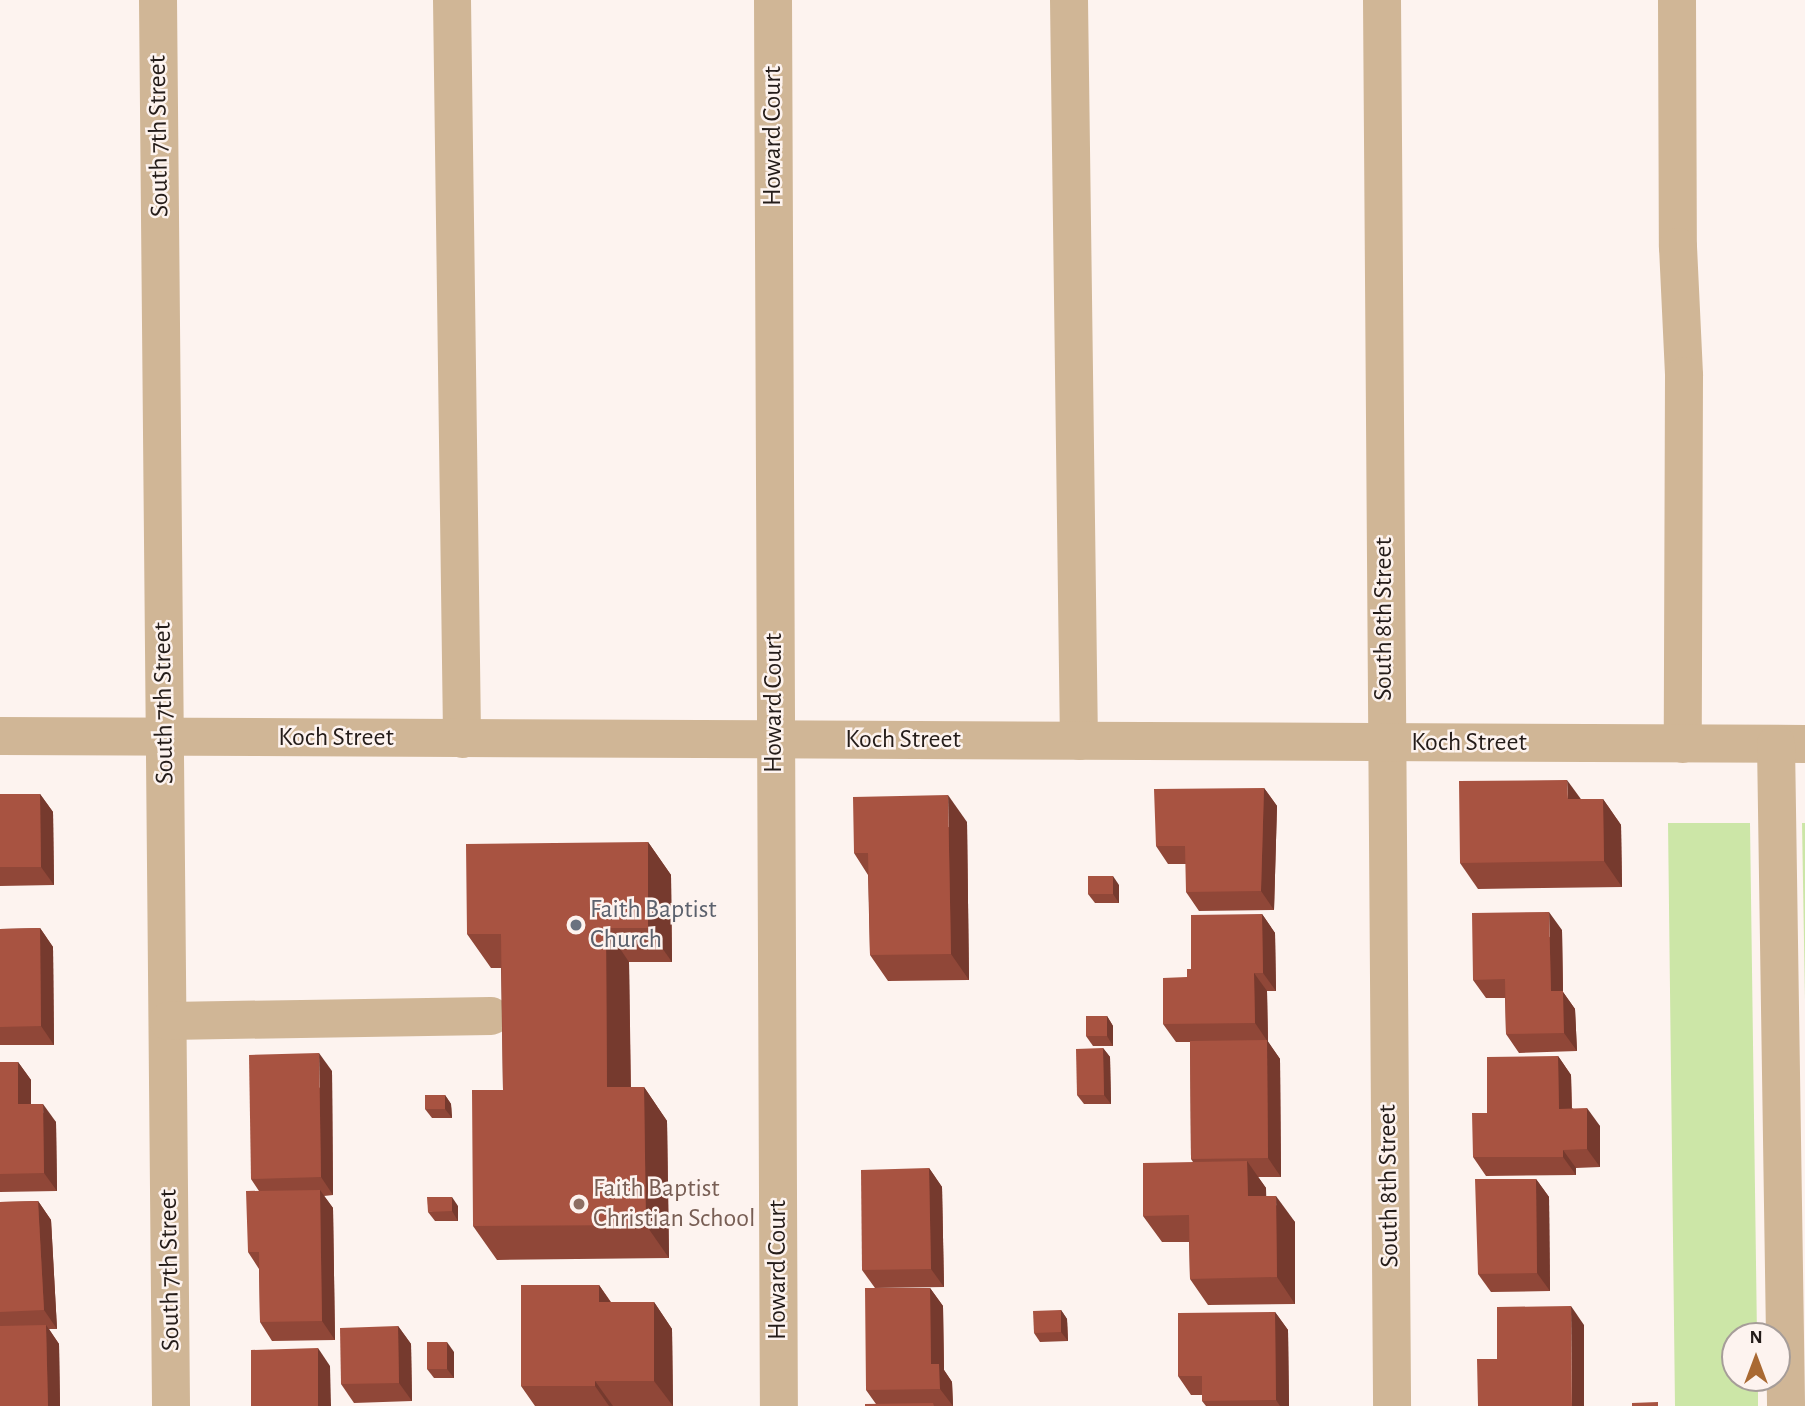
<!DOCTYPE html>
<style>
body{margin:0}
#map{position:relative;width:1805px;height:1406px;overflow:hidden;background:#fdf3ef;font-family:"Alegreya Sans",sans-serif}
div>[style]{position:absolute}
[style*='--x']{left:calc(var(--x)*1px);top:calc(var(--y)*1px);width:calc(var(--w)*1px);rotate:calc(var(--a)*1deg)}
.green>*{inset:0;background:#cce6a7}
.minor>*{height:38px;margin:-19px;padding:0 19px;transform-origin:19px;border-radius:19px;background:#d0b696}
.wall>*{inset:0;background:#904738}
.shaded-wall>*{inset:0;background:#763a2e}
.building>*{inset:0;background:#a85341}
.dots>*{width:19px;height:19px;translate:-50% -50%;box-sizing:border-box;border:4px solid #fdf3ef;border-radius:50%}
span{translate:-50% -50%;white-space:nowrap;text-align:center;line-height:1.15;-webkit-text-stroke:5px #fdf3ef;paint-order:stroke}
.street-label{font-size:26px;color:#241c19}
.worship-label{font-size:26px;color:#5b616d}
.left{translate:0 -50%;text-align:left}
.education-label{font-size:26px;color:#785e54}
.north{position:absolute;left:1721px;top:1322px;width:70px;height:70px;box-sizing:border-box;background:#fdf3ef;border:2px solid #a69d99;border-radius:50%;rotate:0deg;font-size:19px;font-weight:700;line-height:28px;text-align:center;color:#241c19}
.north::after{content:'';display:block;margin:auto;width:24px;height:32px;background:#a96932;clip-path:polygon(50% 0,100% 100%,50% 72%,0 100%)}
</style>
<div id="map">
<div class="green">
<i style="clip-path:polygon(1668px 823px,1750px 823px,1757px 1336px,1735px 1336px,1735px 1378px,1758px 1378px,1758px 1406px,1675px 1406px)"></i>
<i style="clip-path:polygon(1802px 823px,1805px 823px,1805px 1000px)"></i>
</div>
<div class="minor">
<i style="--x:158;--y:0;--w:1406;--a:89.47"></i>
<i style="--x:452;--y:0;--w:739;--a:89.22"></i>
<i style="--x:773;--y:0;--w:1406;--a:89.76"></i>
<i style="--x:1069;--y:0;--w:741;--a:89.23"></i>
<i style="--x:1382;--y:0;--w:1406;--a:89.59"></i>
<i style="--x:1677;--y:0;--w:247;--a:89.8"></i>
<i style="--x:1678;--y:247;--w:129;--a:87.3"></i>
<i style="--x:1684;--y:376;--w:368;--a:90.2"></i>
<i style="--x:0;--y:736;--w:1805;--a:0.25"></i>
<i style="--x:1776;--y:744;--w:662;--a:89.13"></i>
<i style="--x:168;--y:1021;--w:323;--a:-0.9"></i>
</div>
<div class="wall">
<i style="clip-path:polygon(1264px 788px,1277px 806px,1274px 910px,1199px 911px,1186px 892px,1186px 864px,1168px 864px,1156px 846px)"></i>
<i style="clip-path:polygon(0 794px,40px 794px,53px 812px,54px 885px,0 886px)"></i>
<i style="clip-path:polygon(1581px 799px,1603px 799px,1621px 825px,1622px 887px,1478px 889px,1460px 863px)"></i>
<i style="clip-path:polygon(967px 822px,969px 980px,888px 981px,870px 955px,868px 875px,854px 853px)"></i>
<i style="clip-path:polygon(648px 842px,671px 875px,672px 962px,629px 962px,631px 1087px,644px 1087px,667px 1121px,669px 1258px,497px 1260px,473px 1226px,503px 1090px,501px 968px,491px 968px,467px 934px)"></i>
<i style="clip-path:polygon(1119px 885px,1119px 903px,1095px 903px,1088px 894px)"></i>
<i style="clip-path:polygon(1262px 914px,1275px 933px,1276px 991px,1267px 991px,1268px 1042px,1280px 1059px,1281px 1177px,1258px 1177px,1266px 1188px,1266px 1196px,1295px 1222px,1295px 1304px,1208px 1305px,1190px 1279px,1189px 1242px,1162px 1242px,1143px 1216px,1193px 1162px,1191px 1159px,1190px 1042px,1176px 1042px,1163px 1024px,1191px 969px)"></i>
<i style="clip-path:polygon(40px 928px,53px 947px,54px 1045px,0 1045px,0 929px)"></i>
<i style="clip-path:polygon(1562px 930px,1563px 992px,1575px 1009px,1577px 1051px,1519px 1053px,1506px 1034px,1505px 998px,1486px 998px,1473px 980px)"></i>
<i style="clip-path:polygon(1107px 1016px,1113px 1026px,1113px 1046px,1093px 1046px,1086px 1036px)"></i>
<i style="clip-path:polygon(1103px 1048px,1110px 1057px,1111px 1104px,1084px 1104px,1077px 1095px)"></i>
<i style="clip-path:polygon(1558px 1056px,1571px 1075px,1572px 1108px,1600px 1126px,1600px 1167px,1576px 1168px,1576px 1175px,1486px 1176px,1473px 1157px,1487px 1113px)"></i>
<i style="clip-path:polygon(0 1062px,18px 1062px,31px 1080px,31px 1104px,56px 1122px,57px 1191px,0 1192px)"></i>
<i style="clip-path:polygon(332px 1071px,333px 1195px,324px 1196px,333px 1208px,335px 1340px,272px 1341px,260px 1322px,259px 1269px,248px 1252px,259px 1191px,251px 1179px)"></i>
<i style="clip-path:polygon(445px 1095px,451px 1104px,452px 1118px,432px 1118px,425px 1109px)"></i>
<i style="clip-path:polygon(929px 1168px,942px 1187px,944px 1287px,875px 1288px,862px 1270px)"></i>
<i style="clip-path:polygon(1536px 1179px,1549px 1197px,1550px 1291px,1491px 1292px,1478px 1274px)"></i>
<i style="clip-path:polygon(38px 1201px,51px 1220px,57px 1329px,49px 1329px,59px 1344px,60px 1406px,0 1406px,0 1202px)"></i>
<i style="clip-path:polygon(458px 1206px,458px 1221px,435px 1221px,428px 1212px)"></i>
<i style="clip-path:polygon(599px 1285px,611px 1302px,654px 1302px,672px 1329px,673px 1406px,535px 1406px,521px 1386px)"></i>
<i style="clip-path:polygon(930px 1288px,943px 1306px,944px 1370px,952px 1382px,953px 1406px,865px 1406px,876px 1404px,866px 1390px)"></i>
<i style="clip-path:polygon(1061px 1310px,1067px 1319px,1068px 1341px,1040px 1342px,1034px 1333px)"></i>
<i style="clip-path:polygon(1275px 1312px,1288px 1330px,1289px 1406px,1206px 1406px,1202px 1401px,1202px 1395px,1191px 1395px,1178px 1376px)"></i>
<i style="clip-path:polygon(398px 1326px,411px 1344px,412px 1401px,354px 1403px,341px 1384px)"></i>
<i style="clip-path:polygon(454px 1352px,454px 1378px,434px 1378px,427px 1369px)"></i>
</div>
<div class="shaded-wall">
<i style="clip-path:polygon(1567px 780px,1586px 806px,1568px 799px)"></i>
<i style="clip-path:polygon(1264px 788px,1277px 806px,1274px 910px,1261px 891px)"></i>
<i style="clip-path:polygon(40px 794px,53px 812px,54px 885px,41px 867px)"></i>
<i style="clip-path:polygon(948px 795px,967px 822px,969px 980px,951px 954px)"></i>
<i style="clip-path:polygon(1603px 799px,1621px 825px,1622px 887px,1604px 861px)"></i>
<i style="clip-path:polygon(648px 842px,671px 875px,672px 962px,648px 928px)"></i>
<i style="clip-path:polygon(1113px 876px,1119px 885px,1119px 903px,1113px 894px)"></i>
<i style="clip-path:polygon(1549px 912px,1562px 930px,1563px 992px,1575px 1009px,1577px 1051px,1564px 1033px,1551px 991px)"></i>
<i style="clip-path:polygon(1262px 914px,1275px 933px,1276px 991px,1263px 973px)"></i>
<i style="clip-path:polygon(40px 928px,53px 947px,54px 1045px,41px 1026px)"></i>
<i style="clip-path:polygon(606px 928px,629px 962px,631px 1121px,607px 1087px)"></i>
<i style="clip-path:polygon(1254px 973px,1267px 991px,1268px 1042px,1255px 1023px)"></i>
<i style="clip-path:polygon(1107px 1016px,1113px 1026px,1113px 1046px,1107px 1036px)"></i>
<i style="clip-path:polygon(1267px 1040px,1280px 1059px,1281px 1177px,1268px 1158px)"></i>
<i style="clip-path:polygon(1103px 1048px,1110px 1057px,1111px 1104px,1104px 1095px)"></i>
<i style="clip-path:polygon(319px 1053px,332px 1071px,333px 1195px,321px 1177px)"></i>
<i style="clip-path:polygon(1558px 1056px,1571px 1075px,1572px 1127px,1559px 1109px)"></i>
<i style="clip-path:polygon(18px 1062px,31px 1080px,31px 1122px,18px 1104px)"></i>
<i style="clip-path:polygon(644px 1087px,667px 1121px,669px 1258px,646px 1225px)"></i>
<i style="clip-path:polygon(445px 1095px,451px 1104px,452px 1118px,445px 1109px)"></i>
<i style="clip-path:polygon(43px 1104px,56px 1122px,57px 1191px,44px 1173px)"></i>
<i style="clip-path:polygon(1587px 1108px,1600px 1126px,1600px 1167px,1587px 1149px)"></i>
<i style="clip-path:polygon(1563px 1150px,1576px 1168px,1576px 1175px,1563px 1157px)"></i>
<i style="clip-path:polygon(1247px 1161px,1266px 1188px,1267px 1223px,1248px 1196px)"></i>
<i style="clip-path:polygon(929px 1168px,942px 1187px,944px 1287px,931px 1269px)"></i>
<i style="clip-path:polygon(1536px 1179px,1549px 1197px,1550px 1291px,1537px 1273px)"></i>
<i style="clip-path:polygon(320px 1190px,333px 1208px,335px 1340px,322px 1321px)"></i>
<i style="clip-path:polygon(1276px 1196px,1295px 1222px,1295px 1304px,1277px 1277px)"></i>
<i style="clip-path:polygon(452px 1197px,458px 1206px,458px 1221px,452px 1211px)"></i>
<i style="clip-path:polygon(38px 1201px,51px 1220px,57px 1329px,44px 1310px)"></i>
<i style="clip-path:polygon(599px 1285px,617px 1312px,599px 1302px)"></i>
<i style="clip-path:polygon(930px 1288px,943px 1306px,944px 1370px,952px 1382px,953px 1406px,940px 1389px,931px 1364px)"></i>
<i style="clip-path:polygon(654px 1302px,672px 1329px,673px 1406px,654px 1381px)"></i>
<i style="clip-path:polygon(1571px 1306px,1584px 1325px,1584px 1406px,1572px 1406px)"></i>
<i style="clip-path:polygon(1061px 1310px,1067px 1319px,1068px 1341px,1061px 1332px)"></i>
<i style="clip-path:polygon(1275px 1312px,1288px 1330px,1289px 1406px,1280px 1406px,1276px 1400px)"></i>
<i style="clip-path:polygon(46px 1325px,59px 1344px,60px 1406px,48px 1406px)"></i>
<i style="clip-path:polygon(398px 1326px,411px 1344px,412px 1401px,399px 1383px)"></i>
<i style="clip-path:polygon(447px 1342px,454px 1352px,454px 1378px,447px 1369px)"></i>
<i style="clip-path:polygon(318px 1348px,330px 1366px,331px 1406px,318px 1406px)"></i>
<i style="clip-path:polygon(595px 1381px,613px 1406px,609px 1406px,595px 1386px)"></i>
</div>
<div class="building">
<i style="clip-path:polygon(1567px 780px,1568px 799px,1603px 799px,1604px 861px,1460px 863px,1459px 781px)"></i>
<i style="clip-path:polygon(1264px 788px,1261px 891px,1186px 892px,1185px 846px,1156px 846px,1154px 789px)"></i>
<i style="clip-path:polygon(0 794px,40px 794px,41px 867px,0 867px)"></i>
<i style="clip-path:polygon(948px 795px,951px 954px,870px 955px,868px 853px,854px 853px,853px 797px)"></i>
<i style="clip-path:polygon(648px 842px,648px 928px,606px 928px,607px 1087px,644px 1087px,646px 1225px,473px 1226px,472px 1090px,503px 1090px,501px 934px,467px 934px,466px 844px)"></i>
<i style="clip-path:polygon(1088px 876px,1113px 876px,1113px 894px,1088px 894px)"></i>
<i style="clip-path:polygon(1549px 912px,1551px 991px,1563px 991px,1564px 1033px,1506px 1034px,1505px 979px,1473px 980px,1472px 913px)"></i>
<i style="clip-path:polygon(1262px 914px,1263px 973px,1254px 973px,1255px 1023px,1163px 1024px,1163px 978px,1187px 977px,1187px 969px,1191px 969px,1191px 915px)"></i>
<i style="clip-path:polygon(40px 928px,41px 1026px,0 1027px,0 929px)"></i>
<i style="clip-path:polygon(1086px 1016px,1107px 1016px,1107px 1036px,1086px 1036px)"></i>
<i style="clip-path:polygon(1267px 1040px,1268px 1158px,1191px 1159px,1190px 1041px)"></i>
<i style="clip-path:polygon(1103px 1048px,1104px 1095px,1077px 1095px,1076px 1049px)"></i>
<i style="clip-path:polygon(319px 1053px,321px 1177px,251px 1179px,249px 1055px)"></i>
<i style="clip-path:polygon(1558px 1056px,1559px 1109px,1587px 1108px,1587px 1149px,1563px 1150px,1563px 1157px,1473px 1157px,1472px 1113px,1487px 1113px,1487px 1057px)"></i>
<i style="clip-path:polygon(0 1062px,18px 1062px,18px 1104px,43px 1104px,44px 1173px,0 1174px)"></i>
<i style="clip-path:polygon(425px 1095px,445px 1095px,445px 1109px,425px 1109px)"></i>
<i style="clip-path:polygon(1247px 1161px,1248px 1196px,1276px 1196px,1277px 1277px,1190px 1279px,1189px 1215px,1143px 1216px,1143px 1163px)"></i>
<i style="clip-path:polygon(929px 1168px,931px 1269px,862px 1270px,861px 1170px)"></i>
<i style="clip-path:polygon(1475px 1179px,1536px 1179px,1537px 1273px,1478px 1274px)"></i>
<i style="clip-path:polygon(320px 1190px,322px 1321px,260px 1322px,259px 1252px,248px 1252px,246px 1191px)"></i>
<i style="clip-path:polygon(427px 1197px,452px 1197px,452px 1211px,428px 1212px)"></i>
<i style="clip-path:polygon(38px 1201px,44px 1310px,0 1312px,0 1202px)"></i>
<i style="clip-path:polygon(521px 1285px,599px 1285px,599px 1302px,654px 1302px,654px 1381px,595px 1381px,595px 1386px,521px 1386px)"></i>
<i style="clip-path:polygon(865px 1288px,930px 1288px,931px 1364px,939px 1364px,940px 1389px,866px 1390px)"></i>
<i style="clip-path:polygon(1571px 1306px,1572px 1406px,1478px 1406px,1477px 1359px,1497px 1359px,1497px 1307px)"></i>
<i style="clip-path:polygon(1061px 1310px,1061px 1332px,1034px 1333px,1033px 1311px)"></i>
<i style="clip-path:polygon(1275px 1312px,1276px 1400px,1202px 1401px,1202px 1376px,1178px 1376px,1178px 1313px)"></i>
<i style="clip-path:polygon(46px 1325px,48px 1406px,0 1406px,0 1326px)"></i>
<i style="clip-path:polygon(398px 1326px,399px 1383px,341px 1384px,340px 1328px)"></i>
<i style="clip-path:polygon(427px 1342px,447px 1342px,447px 1369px,427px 1369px)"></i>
<i style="clip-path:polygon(318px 1348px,318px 1406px,251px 1406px,251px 1350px)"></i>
<i style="clip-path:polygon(1658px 1402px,1658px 1406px,1632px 1406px,1632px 1403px)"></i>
<i style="clip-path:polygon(933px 1403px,934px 1406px,865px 1406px,865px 1404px)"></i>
</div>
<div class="dots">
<i style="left:576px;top:925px;background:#6b7280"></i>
<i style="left:579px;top:1204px;background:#8d6e63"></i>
</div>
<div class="street-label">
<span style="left:159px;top:136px;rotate:-91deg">South 7th Street</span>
<span style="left:773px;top:136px;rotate:-90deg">Howard Court</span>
<span style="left:1384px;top:619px;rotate:-90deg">South 8th Street</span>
<span style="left:164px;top:703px;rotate:-91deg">South 7th Street</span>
<span style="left:774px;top:703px;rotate:-90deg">Howard Court</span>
<span style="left:336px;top:738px">Koch Street</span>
<span style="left:903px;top:740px">Koch Street</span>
<span style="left:1469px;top:743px">Koch Street</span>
<span style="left:1389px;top:1186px;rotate:-91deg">South 8th Street</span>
<span style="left:170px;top:1270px;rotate:-91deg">South 7th Street</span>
<span style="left:778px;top:1270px;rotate:-90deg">Howard Court</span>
</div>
<div class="worship-label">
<span class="left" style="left:590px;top:925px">Faith Baptist<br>Church</span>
</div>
<div class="education-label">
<span class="left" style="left:593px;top:1204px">Faith Baptist<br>Christian School</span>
</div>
<div class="north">N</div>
</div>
